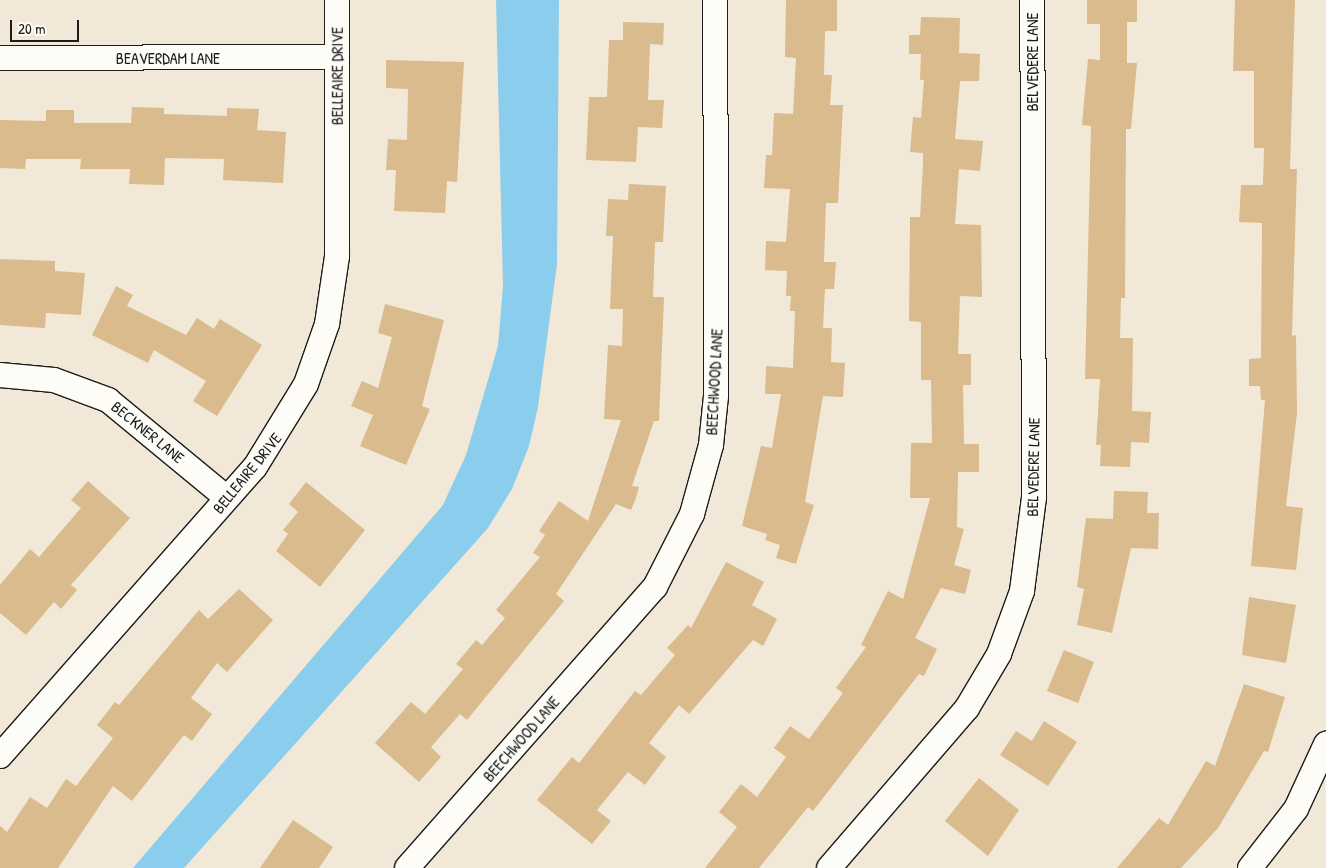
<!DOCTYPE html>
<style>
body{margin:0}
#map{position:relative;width:1326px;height:868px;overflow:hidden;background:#f2e8d7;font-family:"Patrick Hand",sans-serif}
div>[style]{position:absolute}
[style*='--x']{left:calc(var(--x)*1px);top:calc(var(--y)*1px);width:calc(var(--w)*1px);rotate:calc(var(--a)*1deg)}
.water>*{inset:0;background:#8bcdec}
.building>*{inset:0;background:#d9bb8d}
.roads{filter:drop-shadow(1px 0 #1c1c1c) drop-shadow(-1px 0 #1c1c1c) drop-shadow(0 1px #1c1c1c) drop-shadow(0 -1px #1c1c1c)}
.minor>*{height:24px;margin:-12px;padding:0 12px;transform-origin:12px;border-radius:12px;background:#fdfcf7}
span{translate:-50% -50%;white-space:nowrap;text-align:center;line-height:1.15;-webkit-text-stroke:4px #fdfcf7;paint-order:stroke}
.street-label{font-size:16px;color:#1c1c1c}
.scale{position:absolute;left:10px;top:20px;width:69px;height:22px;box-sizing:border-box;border:2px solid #1c1c1c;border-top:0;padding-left:6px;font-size:15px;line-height:18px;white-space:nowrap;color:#1c1c1c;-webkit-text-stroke:4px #fdfcf7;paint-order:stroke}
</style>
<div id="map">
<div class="water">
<i style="clip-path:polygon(496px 0,559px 0,557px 264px,538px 407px,529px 446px,512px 489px,488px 528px,184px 868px,133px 868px,443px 505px,466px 455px,498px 346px,503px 286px)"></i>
</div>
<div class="building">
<i style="clip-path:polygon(786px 0,837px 0,837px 31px,825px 31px,824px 75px,832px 75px,830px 105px,843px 105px,838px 203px,826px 203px,824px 262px,836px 262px,834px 289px,825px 289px,823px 328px,832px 328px,831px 362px,845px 363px,843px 397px,823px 396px,805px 502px,814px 505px,796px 564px,776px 558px,780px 545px,765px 540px,767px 534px,742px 526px,761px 446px,772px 448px,781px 394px,765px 394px,766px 366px,793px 368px,795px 311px,790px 311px,791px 296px,786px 296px,787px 271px,765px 270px,766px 241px,786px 242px,790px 189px,764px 188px,766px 155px,772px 155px,774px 113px,793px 114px,796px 58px,785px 57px)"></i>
<i style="clip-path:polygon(1087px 0,1137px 0,1137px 22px,1127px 22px,1127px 63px,1137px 63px,1131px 129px,1126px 129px,1125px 298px,1121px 298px,1120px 338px,1133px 338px,1132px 411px,1151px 412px,1149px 443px,1131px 442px,1130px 467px,1100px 466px,1101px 445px,1096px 445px,1100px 379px,1085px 379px,1091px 126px,1082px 125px,1088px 59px,1100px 60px,1100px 24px,1087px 24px)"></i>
<i style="clip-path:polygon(1235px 0,1295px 0,1290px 169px,1297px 169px,1292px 336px,1296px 335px,1297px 413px,1286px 506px,1303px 508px,1296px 570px,1251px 566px,1265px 400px,1261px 400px,1260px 386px,1249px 386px,1249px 359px,1261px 358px,1262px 223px,1239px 222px,1241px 185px,1263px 185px,1264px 148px,1254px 148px,1254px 71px,1233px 71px)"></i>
<i style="clip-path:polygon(921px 17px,960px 18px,959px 53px,980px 54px,979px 81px,960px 81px,955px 139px,983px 141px,980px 171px,959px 169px,955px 224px,981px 225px,982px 297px,960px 296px,958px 354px,971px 354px,971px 385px,963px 385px,964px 444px,979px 444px,979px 472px,958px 472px,957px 527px,964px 529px,954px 565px,971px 570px,965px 594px,941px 588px,915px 638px,937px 649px,924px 676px,919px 674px,813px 811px,808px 807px,759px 868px,705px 868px,737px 827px,719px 812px,741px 784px,757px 797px,786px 757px,774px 748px,790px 726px,809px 739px,843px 693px,836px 688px,866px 647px,861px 645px,888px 591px,903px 599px,930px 498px,910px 498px,911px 443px,932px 443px,931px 380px,921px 380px,921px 322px,909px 321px,910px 217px,920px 217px,923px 166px,923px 153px,910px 152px,913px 117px,921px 118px,924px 80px,920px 80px,921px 54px,909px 54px,909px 35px,920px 35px)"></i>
<i style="clip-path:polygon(623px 22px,664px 23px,663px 45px,650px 44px,648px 100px,664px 100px,662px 128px,638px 127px,636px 162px,586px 160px,589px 97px,607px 97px,609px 40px,623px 40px)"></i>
<i style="clip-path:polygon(386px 60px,464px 62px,457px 182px,447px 181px,445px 213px,394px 211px,396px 170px,386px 170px,388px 139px,407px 140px,408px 89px,386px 88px)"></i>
<i style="clip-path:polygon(132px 107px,164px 108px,164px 114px,227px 116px,227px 108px,259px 109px,257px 130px,286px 132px,283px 183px,223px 180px,224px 159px,165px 158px,164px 185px,129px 184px,130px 169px,80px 169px,81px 159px,26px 159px,25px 169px,0 168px,0 120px,46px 121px,46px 110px,74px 110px,74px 123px,131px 123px)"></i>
<i style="clip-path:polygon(629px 184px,666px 186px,663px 242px,655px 242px,653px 297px,664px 297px,659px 421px,654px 421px,632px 486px,639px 487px,636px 498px,631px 510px,616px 504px,556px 594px,564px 601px,467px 720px,460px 714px,431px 747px,441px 757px,419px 782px,375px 743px,411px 702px,425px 714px,463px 669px,456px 664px,476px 640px,482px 645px,505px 618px,496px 610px,540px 557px,533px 553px,545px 535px,539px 531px,559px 501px,588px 521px,621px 420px,604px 419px,608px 345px,622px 346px,623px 309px,610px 309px,613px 236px,606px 236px,608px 199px,628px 200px)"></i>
<i style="clip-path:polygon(0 259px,55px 261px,55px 271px,85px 273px,81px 315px,46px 313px,45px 328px,0 325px)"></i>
<i style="clip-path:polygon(116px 286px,133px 295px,127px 306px,186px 335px,197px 318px,214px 329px,220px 319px,262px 345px,217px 416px,193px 401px,206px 381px,154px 350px,148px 363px,92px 335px)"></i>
<i style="clip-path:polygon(385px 304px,444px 320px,422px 406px,430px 409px,406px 465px,360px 446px,373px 415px,351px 406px,362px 381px,378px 388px,392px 337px,378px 333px)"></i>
<i style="clip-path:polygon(88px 481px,130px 518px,71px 585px,77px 590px,61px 609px,54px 602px,26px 635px,0 613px,0 585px,30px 549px,39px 557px,81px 508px,71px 500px)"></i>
<i style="clip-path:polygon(306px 482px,365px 530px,320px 587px,276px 551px,288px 534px,283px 530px,298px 512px,289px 504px)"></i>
<i style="clip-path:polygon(1114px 491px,1148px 492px,1147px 513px,1159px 513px,1158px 549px,1131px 548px,1112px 633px,1077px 625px,1084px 589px,1077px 587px,1086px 518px,1113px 519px)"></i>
<i style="clip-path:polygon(726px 562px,764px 582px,752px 605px,777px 619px,763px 646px,753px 640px,689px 714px,679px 705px,649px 743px,666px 757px,645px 785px,628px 772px,597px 810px,611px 821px,592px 844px,537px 800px,572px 757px,579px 763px,635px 691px,641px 695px,675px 655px,667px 648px,688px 625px,691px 628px)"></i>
<i style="clip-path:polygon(239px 589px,273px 620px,227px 672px,217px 663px,191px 698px,212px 714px,192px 741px,184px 735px,132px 801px,113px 786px,58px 868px,0 868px,0 826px,7px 832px,30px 797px,47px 808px,66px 779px,76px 786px,113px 738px,97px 725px,115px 702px,119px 705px,199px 610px,208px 619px)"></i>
<i style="clip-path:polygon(1249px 597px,1296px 605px,1286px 663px,1242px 655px)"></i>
<i style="clip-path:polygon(1064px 650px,1094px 662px,1078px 703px,1047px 691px)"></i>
<i style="clip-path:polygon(1244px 684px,1285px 697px,1268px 752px,1264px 751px,1218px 828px,1181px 868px,1117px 868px,1159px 818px,1168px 825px,1206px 761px,1215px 766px)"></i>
<i style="clip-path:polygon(1044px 721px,1077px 742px,1048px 786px,1000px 755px,1016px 731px,1032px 741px)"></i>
<i style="clip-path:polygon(979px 778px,1019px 810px,988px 856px,945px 821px)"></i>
<i style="clip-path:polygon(293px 820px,333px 847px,319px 868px,260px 868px)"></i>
</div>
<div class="roads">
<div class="minor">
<i style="--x:0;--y:58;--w:337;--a:-0.2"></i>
<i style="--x:0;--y:375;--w:54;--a:5.3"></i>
<i style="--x:54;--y:380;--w:58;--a:20.3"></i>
<i style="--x:108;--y:400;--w:154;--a:39.5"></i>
<i style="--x:0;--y:756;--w:385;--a:-48.6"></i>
<i style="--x:255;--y:467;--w:97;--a:-58.4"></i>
<i style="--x:306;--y:384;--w:64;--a:-70.7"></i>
<i style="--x:327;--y:324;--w:69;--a:-81.6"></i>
<i style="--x:337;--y:256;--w:256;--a:-90"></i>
<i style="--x:407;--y:868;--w:375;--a:-48.6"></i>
<i style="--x:655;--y:587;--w:82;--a:-63.1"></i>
<i style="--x:692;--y:514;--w:72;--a:-74.6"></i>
<i style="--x:711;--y:445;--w:49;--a:-84.2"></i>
<i style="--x:716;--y:396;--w:396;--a:-90.1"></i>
<i style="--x:829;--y:868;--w:211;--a:-49.2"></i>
<i style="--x:967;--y:708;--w:63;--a:-59.3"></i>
<i style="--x:999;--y:654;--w:67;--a:-69.9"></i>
<i style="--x:1022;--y:591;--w:95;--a:-82.7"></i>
<i style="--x:1034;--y:497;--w:497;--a:-90.2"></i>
<i style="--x:1250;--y:868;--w:75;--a:-52.1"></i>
<i style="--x:1296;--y:809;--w:72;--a:-65.2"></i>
</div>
</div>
<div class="street-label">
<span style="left:168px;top:58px">BEAVERDAM LANE</span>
<span style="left:1032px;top:62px;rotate:-90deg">BELVEDERE LANE</span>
<span style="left:337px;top:76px;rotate:-90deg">BELLEAIRE DRIVE</span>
<span style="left:714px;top:382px;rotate:-87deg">BEECHWOOD LANE</span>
<span style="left:148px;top:432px;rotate:39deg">BECKNER LANE</span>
<span style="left:1033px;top:467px;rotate:-89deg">BELVEDERE LANE</span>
<span style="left:247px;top:473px;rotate:-51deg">BELLEAIRE DRIVE</span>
<span style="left:521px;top:739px;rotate:-49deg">BEECHWOOD LANE</span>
</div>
<div class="scale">20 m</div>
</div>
